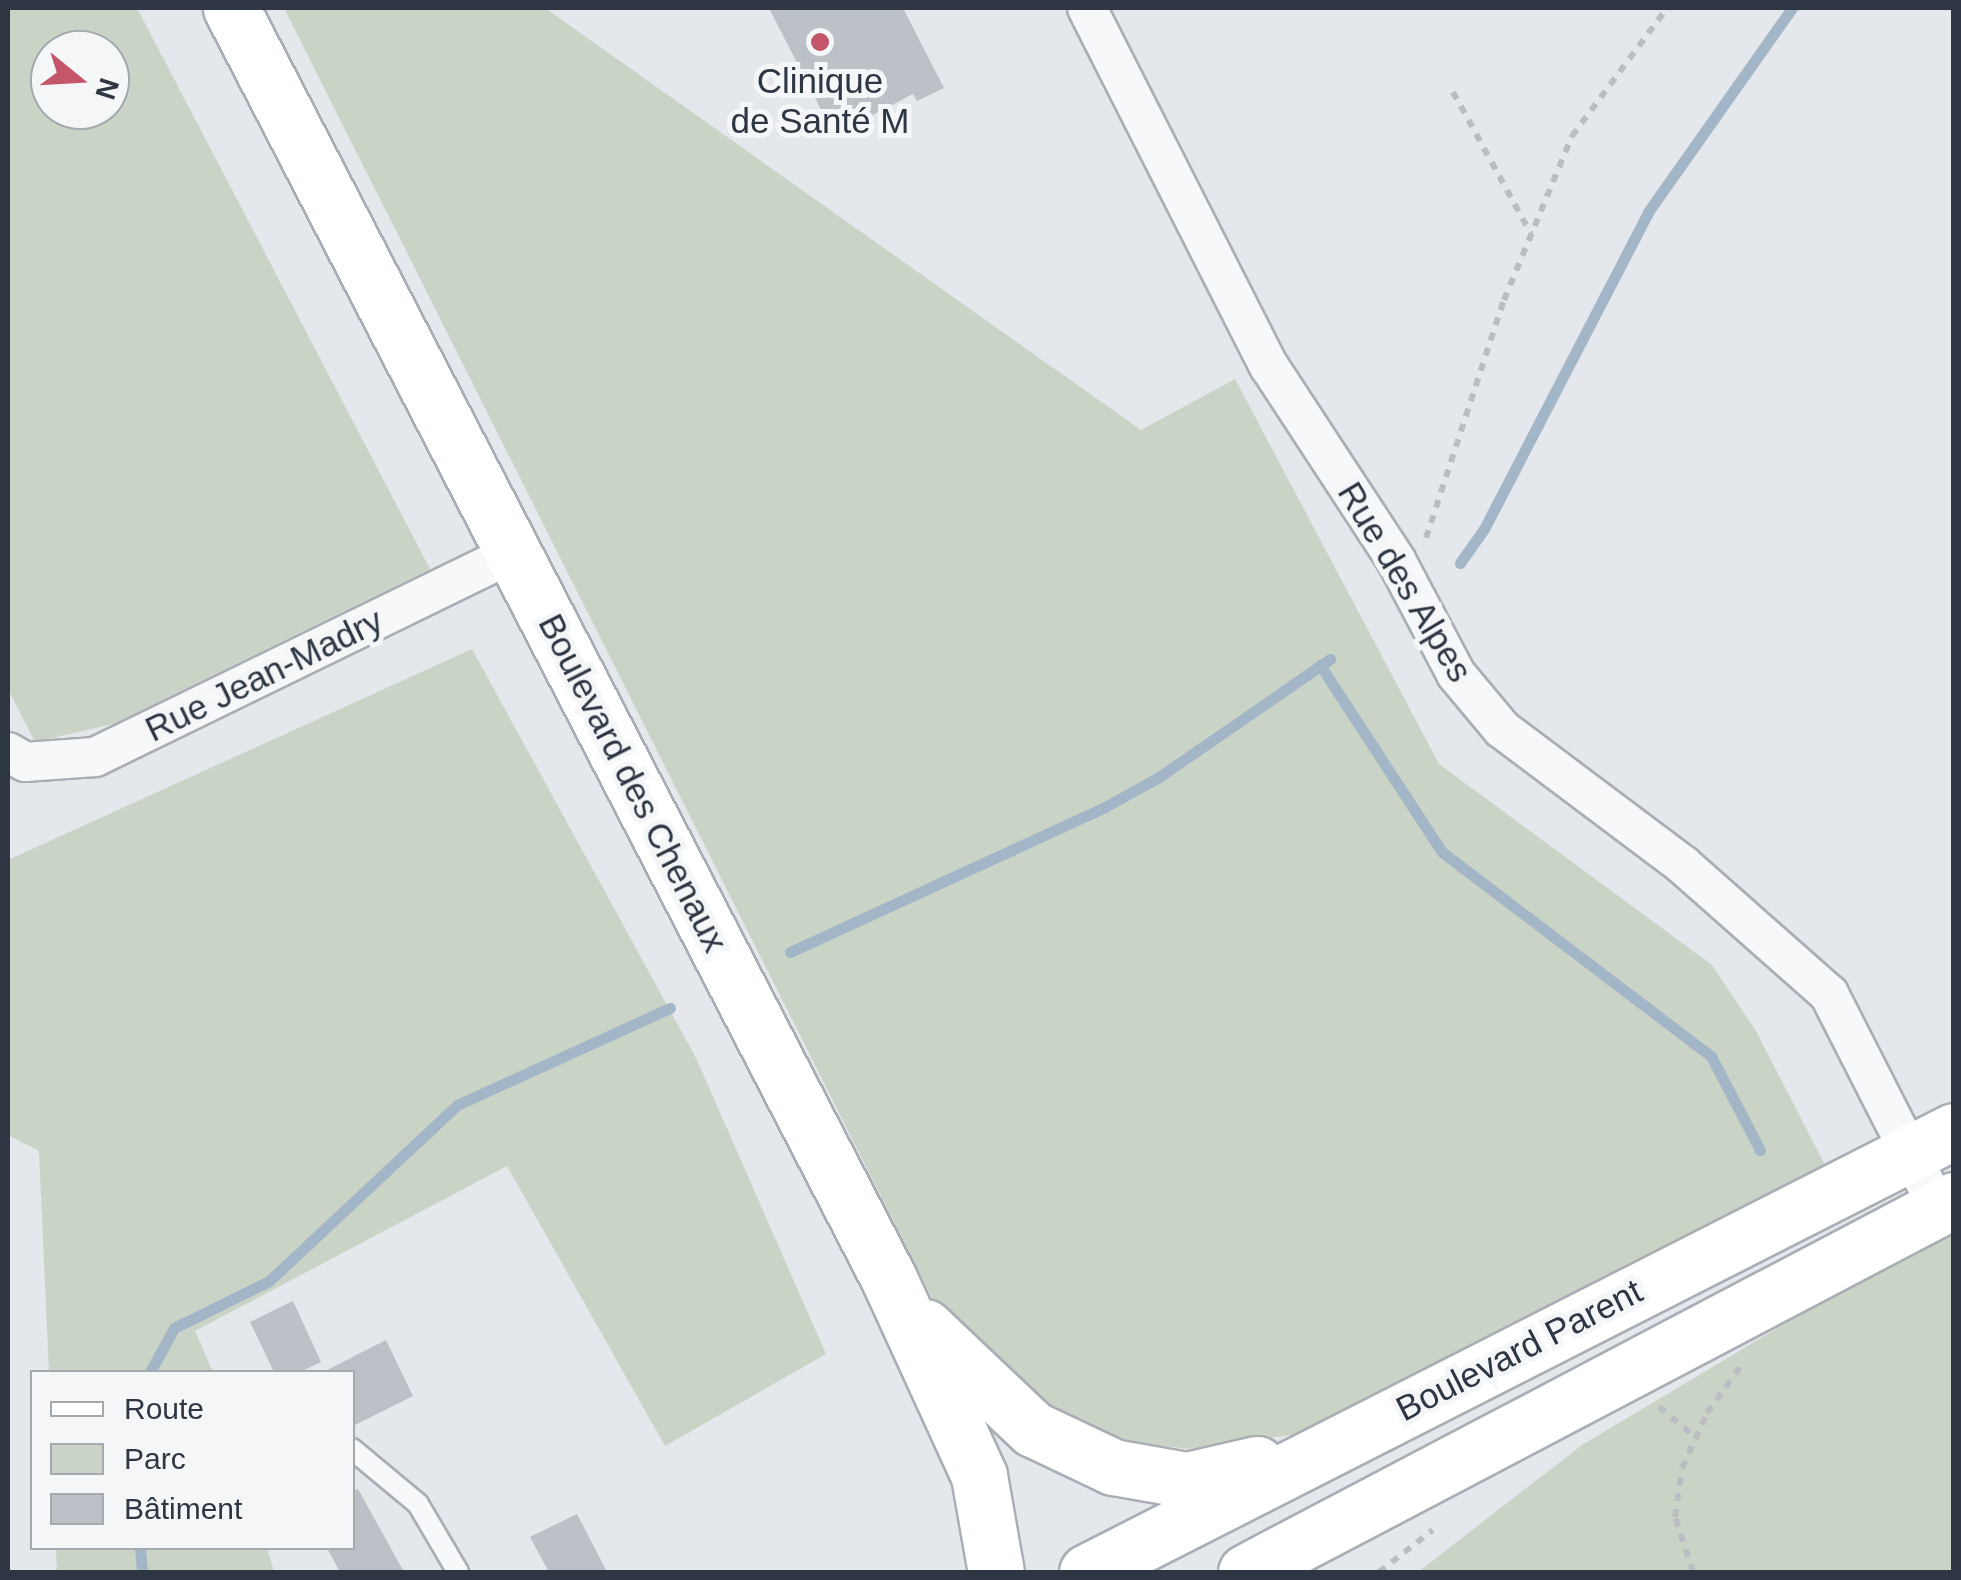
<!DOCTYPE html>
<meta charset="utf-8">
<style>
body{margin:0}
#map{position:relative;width:1961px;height:1580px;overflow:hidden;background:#e4e7eb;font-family:Arial,sans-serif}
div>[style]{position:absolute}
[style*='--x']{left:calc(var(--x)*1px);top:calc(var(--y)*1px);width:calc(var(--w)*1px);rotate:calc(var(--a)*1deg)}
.green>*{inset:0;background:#cad4c6}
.stream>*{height:11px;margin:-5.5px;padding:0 5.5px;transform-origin:5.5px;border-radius:5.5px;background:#a3b6c7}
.building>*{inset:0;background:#bcc1c7}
.path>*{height:6px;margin-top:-3px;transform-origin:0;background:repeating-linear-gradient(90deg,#babec2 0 8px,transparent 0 16px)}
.roads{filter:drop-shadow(2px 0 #a9aeb5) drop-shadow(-2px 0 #a9aeb5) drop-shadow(0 2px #a9aeb5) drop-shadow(0 -2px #a9aeb5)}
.lane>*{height:20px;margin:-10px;padding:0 10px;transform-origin:10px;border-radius:10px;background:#f7f8f9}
.street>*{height:38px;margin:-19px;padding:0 19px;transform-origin:19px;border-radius:19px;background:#f7f8f9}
.secondary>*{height:55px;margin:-27.5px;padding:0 27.5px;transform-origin:27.5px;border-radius:27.5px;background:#fff}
.dots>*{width:28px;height:28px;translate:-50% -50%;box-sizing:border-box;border:5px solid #f4f6f8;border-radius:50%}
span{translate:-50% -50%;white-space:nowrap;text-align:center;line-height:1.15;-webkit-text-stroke:10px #f4f6f8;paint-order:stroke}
.poi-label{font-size:35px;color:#2d3642}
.street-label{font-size:35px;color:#2d3642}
.frame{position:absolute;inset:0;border:10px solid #2d3642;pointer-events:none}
.legend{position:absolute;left:30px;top:1370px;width:325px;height:180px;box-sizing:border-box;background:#f4f6f8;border:2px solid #a4a9af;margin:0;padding:12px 18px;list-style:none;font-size:30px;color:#2d3642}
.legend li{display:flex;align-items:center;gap:20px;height:50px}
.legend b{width:50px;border:2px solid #a4a9af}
.north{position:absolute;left:30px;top:30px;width:100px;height:100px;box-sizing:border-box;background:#f4f6f8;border:2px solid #a4a9af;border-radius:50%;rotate:108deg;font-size:28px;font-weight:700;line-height:40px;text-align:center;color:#2d3642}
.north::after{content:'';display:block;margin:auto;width:35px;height:45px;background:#c4566a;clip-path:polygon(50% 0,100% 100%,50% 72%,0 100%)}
</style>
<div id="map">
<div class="green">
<i style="clip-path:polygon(evenodd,8px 8px,137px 8px,430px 569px,113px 724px,35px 742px,8px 689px,8px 8px,50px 50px,110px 50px,110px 110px,50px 110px,50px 50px)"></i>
<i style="clip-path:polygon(284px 8px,545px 8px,1141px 430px,1235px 379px,1439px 764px,1712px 965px,1756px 1031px,1828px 1171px,1329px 1430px,1189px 1449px,1124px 1441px,1032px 1404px,943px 1320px)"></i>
<i style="clip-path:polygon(472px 649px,696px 1058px,826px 1354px,665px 1446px,507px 1166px,195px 1331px,213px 1372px,49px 1372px,39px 1151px,8px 1135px,8px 860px)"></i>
<i style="clip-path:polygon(1953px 1223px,1953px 1572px,1418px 1572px,1582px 1445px)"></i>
<i style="clip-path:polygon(56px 1548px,267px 1548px,274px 1572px,57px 1572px)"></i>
</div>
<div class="stream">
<i style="--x:1460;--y:563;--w:42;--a:-54.8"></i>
<i style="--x:1484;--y:529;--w:357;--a:-62.6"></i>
<i style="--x:1648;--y:212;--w:250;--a:-54.8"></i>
<i style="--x:1320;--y:665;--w:223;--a:56.9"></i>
<i style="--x:1442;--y:852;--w:338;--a:37.2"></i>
<i style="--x:1711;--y:1056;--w:106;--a:62.5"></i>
<i style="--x:790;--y:952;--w:347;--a:-24.7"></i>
<i style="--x:1105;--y:807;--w:62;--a:-29.1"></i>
<i style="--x:1159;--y:777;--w:208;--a:-34.6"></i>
<i style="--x:150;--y:1372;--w:50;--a:-61.4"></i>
<i style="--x:174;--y:1328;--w:106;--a:-26.3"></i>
<i style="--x:269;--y:1281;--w:258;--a:-43.1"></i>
<i style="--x:457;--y:1105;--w:234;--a:-24.5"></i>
<i style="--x:140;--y:1548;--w:24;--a:85"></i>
</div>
<div class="building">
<i style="clip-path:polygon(769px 8px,903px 8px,944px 88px,917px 101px,913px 94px,834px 135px)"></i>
<i style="clip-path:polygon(293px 1301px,321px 1362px,300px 1372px,274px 1372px,250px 1322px)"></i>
<i style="clip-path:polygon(386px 1340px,413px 1396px,355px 1425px,352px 1372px,327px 1370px)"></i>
<i style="clip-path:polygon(358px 1489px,404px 1572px,340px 1572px,327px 1548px,352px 1548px,352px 1492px)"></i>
<i style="clip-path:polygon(577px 1514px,607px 1572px,549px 1572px,530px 1537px)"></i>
</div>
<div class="path">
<i style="--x:1453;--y:92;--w:162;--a:61.2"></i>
<i style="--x:1426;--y:538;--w:250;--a:-71.9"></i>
<i style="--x:1504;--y:300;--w:178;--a:-67.5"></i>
<i style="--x:1572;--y:136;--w:159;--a:-53.4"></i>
<i style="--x:1659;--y:1407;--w:47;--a:39.8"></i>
<i style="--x:1379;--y:1572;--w:68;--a:-37.9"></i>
<i style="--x:1693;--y:1572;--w:58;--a:-108.1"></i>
<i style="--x:1675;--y:1517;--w:49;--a:-81.9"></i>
<i style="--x:1682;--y:1468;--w:60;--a:-65.6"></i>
<i style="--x:1707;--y:1413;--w:58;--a:-54.1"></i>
</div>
<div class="roads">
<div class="lane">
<i style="--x:352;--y:1449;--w:86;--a:39.8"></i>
<i style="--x:418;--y:1504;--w:79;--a:59.5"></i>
</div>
<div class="street">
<i style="--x:1087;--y:8;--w:402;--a:63.1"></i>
<i style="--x:1269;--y:366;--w:232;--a:56.8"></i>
<i style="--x:1396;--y:560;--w:129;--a:62.2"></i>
<i style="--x:1456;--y:674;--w:72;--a:50.1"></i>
<i style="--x:1502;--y:729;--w:226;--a:36.9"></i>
<i style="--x:1683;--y:865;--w:195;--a:41.5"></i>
<i style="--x:1829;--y:994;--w:240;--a:63"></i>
<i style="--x:8;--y:752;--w:20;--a:30"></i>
<i style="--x:25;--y:762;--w:70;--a:-4.1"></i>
<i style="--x:95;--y:757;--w:466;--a:-26"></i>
</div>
<div class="secondary">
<i style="--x:231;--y:8;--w:1431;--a:62.63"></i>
<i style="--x:889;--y:1279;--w:217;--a:65.4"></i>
<i style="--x:979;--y:1476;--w:97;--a:80"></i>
<i style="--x:925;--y:1327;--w:149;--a:43.4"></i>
<i style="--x:1033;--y:1429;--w:89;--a:25.4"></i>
<i style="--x:1113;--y:1467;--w:75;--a:10"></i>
<i style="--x:1187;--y:1480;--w:72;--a:-12.9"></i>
<i style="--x:1087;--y:1572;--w:973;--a:-26.96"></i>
<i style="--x:1246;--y:1572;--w:800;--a:-27.72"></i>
</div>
</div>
<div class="dots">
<i style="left:820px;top:42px;background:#c4566a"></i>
</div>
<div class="poi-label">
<span style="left:820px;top:101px">Clinique<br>de Santé M</span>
</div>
<div class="street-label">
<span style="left:1405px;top:582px;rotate:59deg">Rue des Alpes</span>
<span style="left:264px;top:675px;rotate:-26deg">Rue Jean-Madry</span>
<span style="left:633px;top:783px;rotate:63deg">Boulevard des Chenaux</span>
<span style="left:1519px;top:1350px;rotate:-27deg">Boulevard Parent</span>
</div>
<div class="frame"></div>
<ul class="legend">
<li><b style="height:12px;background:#fff"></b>Route</li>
<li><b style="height:28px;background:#cad4c6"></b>Parc</li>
<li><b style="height:28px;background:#bcc1c7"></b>Bâtiment</li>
</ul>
<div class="north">N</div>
</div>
